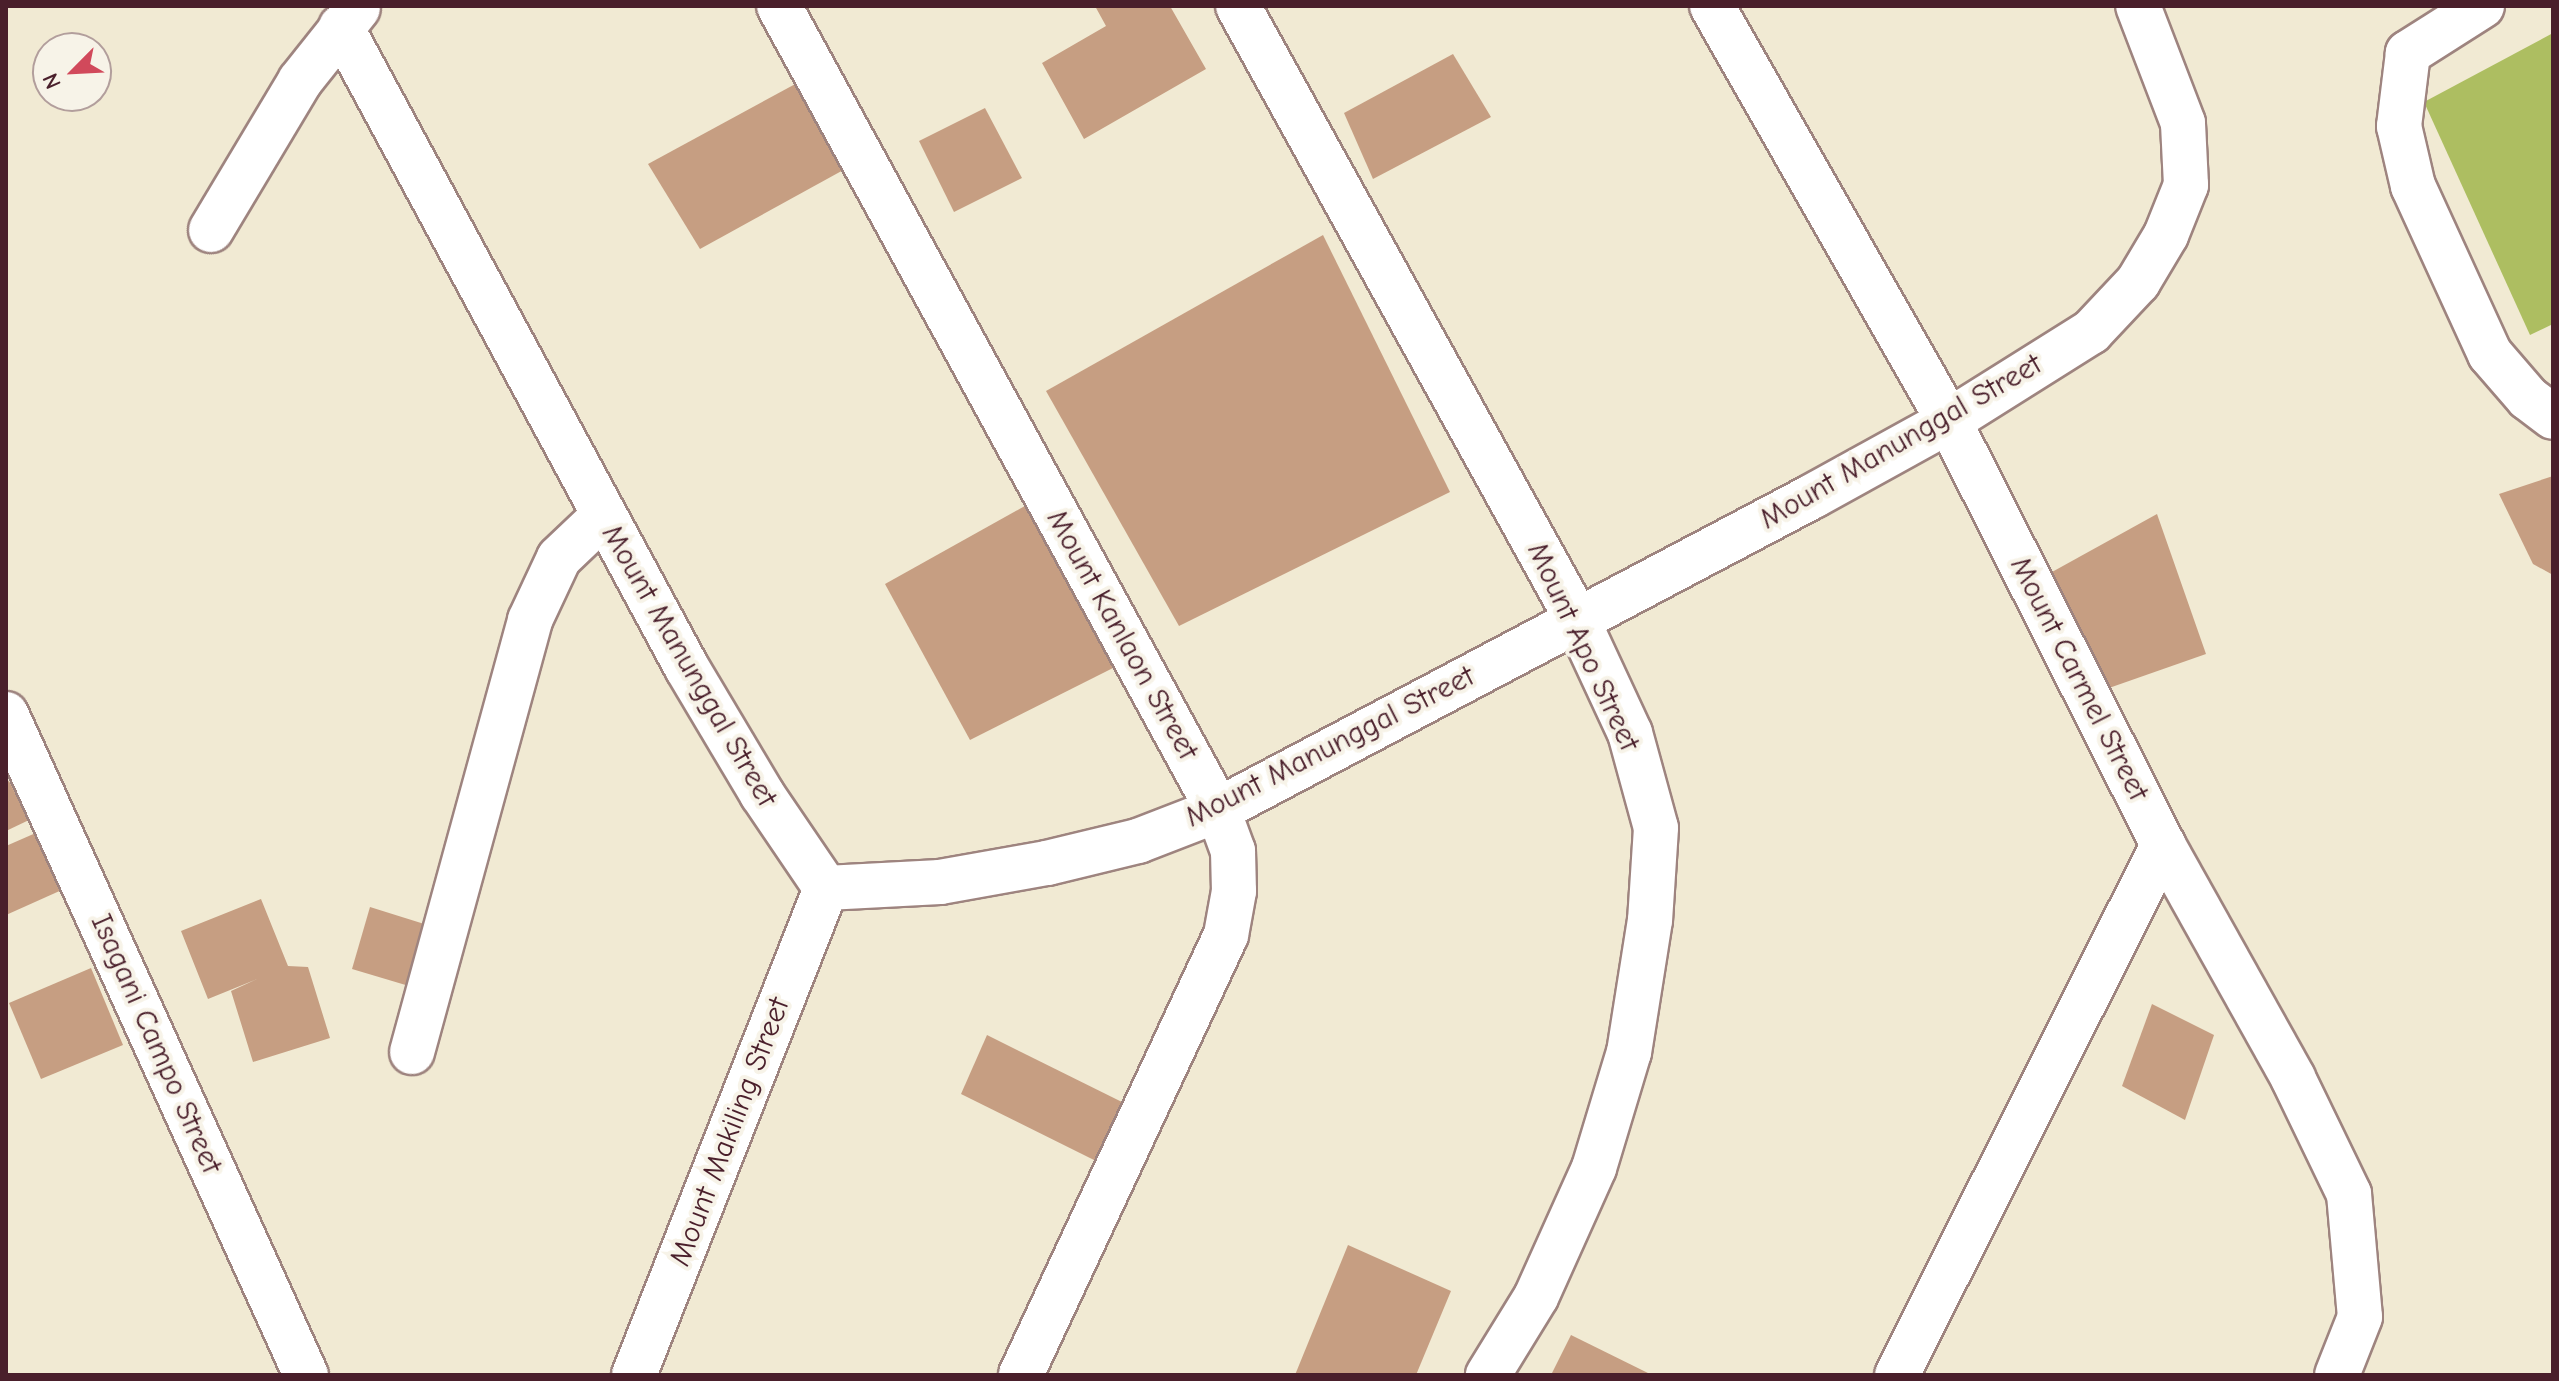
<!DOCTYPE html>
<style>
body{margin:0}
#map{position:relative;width:2559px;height:1381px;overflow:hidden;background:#f1ead3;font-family:"Comic Neue",sans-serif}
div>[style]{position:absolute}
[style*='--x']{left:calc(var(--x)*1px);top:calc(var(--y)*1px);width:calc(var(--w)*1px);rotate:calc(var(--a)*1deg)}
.green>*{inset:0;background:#adbe61}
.building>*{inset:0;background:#c69e82}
.roads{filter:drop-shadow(2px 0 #9e847f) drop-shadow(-2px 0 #9e847f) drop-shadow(0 2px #9e847f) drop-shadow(0 -2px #9e847f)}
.minor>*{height:44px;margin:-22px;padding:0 22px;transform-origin:22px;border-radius:22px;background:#fff}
span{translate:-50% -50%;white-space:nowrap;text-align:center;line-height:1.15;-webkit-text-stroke:8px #f7f3e8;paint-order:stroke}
.street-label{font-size:30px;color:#4a1f2b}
.frame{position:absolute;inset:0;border:8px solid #4a1f2b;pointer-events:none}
.north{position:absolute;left:32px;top:32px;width:80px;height:80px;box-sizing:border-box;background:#f7f3e8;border:2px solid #b29e9c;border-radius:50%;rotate:246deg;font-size:22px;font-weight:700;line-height:32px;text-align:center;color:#4a1f2b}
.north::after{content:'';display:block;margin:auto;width:28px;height:36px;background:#d1495b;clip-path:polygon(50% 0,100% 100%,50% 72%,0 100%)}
</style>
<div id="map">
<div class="green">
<i style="clip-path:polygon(2553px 33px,2553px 324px,2530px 335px,2424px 102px)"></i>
</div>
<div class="building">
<i style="clip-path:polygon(1095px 6px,1170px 6px,1206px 69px,1084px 139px,1042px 63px,1106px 26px)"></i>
<i style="clip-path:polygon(1453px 54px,1491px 117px,1373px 179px,1344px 113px)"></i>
<i style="clip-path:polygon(799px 82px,847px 168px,700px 249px,648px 164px)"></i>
<i style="clip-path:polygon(985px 108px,1022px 178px,954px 212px,919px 141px)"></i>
<i style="clip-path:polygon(1323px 235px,1450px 492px,1179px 626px,1046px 391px)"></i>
<i style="clip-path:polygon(2553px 476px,2553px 575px,2533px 564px,2499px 494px)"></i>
<i style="clip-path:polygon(1032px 502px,1113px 668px,970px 740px,885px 584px)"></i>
<i style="clip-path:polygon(2157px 514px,2206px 654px,2109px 688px,2052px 572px)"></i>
<i style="clip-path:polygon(9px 781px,29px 820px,6px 831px,6px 782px)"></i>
<i style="clip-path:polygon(38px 832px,64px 889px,6px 915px,6px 846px)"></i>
<i style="clip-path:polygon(261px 899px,288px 966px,308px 967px,330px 1038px,253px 1062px,231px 991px,257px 979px,208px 999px,181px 931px)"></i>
<i style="clip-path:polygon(370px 907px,437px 928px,419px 989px,352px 969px)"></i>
<i style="clip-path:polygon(91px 968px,123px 1045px,41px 1079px,9px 1003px)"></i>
<i style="clip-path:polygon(2152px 1004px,2214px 1035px,2185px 1120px,2122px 1086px)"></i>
<i style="clip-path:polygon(987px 1035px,1128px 1105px,1096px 1161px,961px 1094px)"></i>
<i style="clip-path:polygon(1348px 1245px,1451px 1291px,1416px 1375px,1295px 1375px)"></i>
<i style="clip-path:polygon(1571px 1335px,1652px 1375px,1551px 1375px)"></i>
</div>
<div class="roads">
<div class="minor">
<i style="--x:779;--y:6;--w:916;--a:61.36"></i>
<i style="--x:1218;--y:810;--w:44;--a:69.9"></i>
<i style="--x:1233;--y:851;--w:40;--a:88.6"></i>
<i style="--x:1234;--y:891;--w:45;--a:100.3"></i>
<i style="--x:1226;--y:935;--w:485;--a:115"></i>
<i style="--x:1238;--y:6;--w:700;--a:61.06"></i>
<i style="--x:1577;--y:619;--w:126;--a:65.1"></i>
<i style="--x:1630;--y:733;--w:98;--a:74.7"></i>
<i style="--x:1656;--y:828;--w:92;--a:93.7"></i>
<i style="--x:1650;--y:920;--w:134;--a:99"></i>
<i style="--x:1629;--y:1052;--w:121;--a:106.8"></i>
<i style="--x:1594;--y:1168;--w:141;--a:114.2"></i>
<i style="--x:1536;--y:1297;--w:92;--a:121.6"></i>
<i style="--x:1712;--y:6;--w:478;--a:60.3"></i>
<i style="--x:1949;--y:421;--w:475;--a:63.2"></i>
<i style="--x:2163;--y:845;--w:267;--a:60.8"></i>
<i style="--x:2293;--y:1078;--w:129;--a:64.2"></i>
<i style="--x:2349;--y:1194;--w:123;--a:84.9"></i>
<i style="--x:2360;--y:1317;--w:62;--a:111.6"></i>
<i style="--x:2482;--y:6;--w:88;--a:147.6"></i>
<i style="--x:2408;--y:53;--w:74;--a:97"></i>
<i style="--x:2399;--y:126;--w:62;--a:76.9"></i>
<i style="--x:2413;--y:186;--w:185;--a:65.4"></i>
<i style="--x:2490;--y:354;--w:58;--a:49.2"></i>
<i style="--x:2528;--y:398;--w:31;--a:37"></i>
<i style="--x:341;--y:27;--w:728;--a:61.64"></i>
<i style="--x:687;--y:668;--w:147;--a:59.2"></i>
<i style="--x:762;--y:794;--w:114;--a:55.8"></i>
<i style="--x:211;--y:230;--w:174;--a:-59.1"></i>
<i style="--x:300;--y:81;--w:93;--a:-51.5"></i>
<i style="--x:6;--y:714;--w:726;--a:65.59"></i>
<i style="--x:826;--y:888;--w:114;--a:-3"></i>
<i style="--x:940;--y:882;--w:109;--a:-10.1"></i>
<i style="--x:1047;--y:863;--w:94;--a:-13.6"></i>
<i style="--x:1138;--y:841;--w:86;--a:-21.2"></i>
<i style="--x:1218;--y:810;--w:673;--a:-27.82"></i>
<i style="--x:1813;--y:496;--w:155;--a:-28.9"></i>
<i style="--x:1949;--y:421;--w:168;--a:-32.1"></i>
<i style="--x:2091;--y:332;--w:69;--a:-46.8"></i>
<i style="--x:2138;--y:282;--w:55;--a:-59.2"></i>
<i style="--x:2166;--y:235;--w:54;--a:-68.2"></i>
<i style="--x:2186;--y:185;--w:62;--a:-92.8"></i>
<i style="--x:2183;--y:123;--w:125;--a:-111"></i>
<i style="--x:412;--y:1052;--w:448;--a:-74.7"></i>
<i style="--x:530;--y:620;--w:68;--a:-64.9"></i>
<i style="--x:559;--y:558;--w:59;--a:-43.6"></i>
<i style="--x:634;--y:1375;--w:523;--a:-68.48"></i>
<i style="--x:1897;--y:1375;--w:593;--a:-63.35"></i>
</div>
</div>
<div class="street-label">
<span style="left:1901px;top:442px;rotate:-30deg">Mount Manunggal Street</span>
<span style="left:1122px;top:635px;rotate:61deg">Mount Kanlaon Street</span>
<span style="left:1583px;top:647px;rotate:65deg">Mount Apo Street</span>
<span style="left:689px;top:666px;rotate:60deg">Mount Manunggal Street</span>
<span style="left:2079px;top:679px;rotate:63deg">Mount Carmel Street</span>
<span style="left:1330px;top:747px;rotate:-27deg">Mount Manunggal Street</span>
<span style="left:156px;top:1044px;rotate:66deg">Isagani Campo Street</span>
<span style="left:730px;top:1132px;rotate:-69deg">Mount Makiling Street</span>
</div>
<div class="frame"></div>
<div class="north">N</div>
</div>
